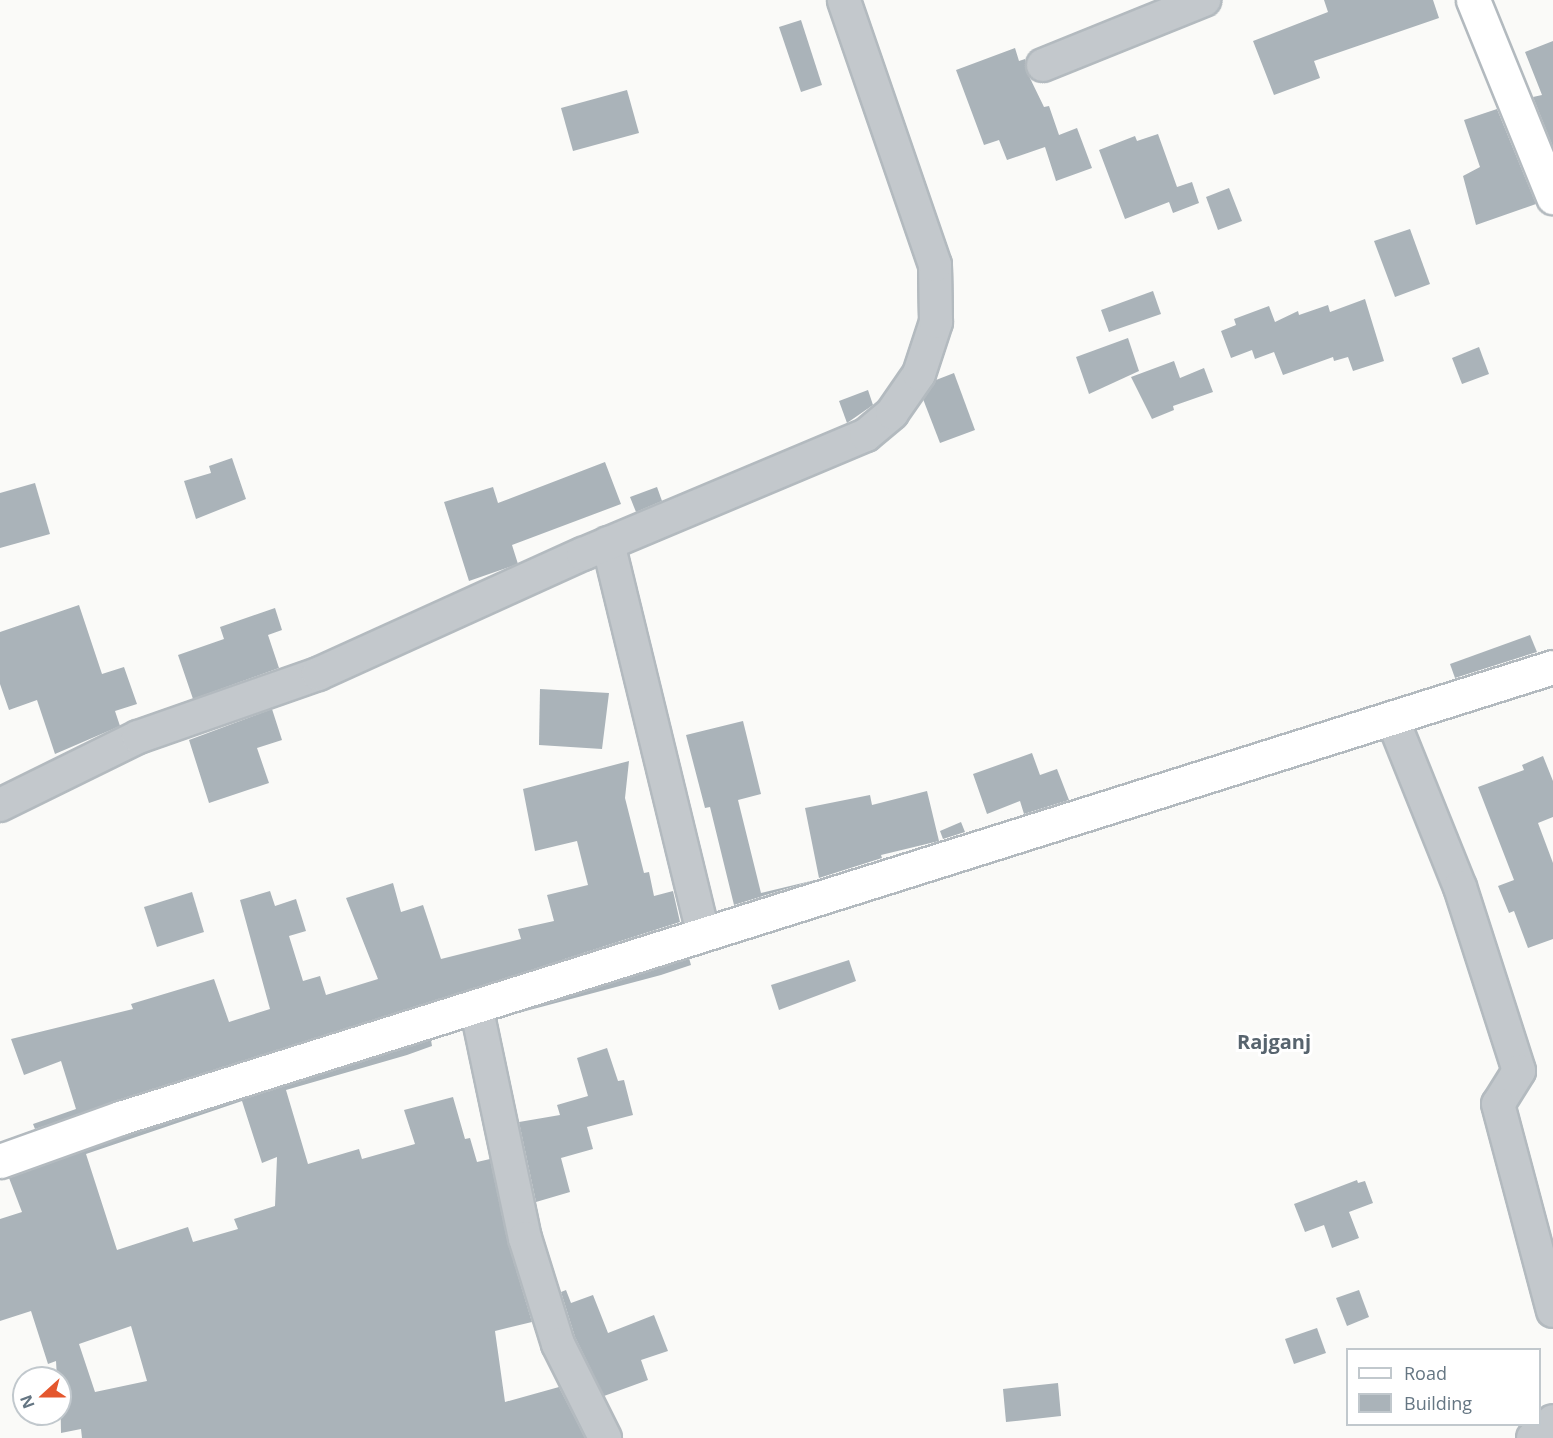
<!DOCTYPE html>
<style>
body{margin:0}
#map{position:relative;width:1553px;height:1438px;overflow:hidden;background:#fafaf8;font-family:"Open Sans",sans-serif}
div>[style]{position:absolute}
[style*='--x']{left:calc(var(--x)*1px);top:calc(var(--y)*1px);width:calc(var(--w)*1px);rotate:calc(var(--a)*1deg)}
.building>*{inset:0;background:#aab3b9}
.roads{filter:drop-shadow(2px 0 #b3babf) drop-shadow(-2px 0 #b3babf) drop-shadow(0 2px #b3babf) drop-shadow(0 -2px #b3babf)}
.street>*{height:32px;margin:-16px;padding:0 16px;transform-origin:16px;border-radius:16px;background:#c3c8cc}
.secondary>*{height:33px;margin:-16.5px;padding:0 16.5px;transform-origin:16.5px;border-radius:16.5px;background:#fff}
span{translate:-50% -50%;white-space:nowrap;text-align:center;line-height:1.15;-webkit-text-stroke:6px #fff;paint-order:stroke}
.quarter-label{font-size:20px;color:#57646e;font-weight:700}
.legend{position:absolute;left:1346px;top:1348px;width:195px;height:78px;box-sizing:border-box;background:#fff;border:2px solid #c1c8cd;margin:0;padding:8px 10px;list-style:none;font-size:18px;color:#657683}
.legend li{display:flex;align-items:center;gap:12px;height:30px}
.legend b{width:30px;border:2px solid #c1c8cd}
.north{position:absolute;left:12px;top:1366px;width:60px;height:60px;box-sizing:border-box;background:#fff;border:2px solid #c1c8cd;border-radius:50%;rotate:249deg;font-size:16px;font-weight:700;line-height:24px;text-align:center;color:#657683}
.north::after{content:'';display:block;margin:auto;width:21px;height:27px;background:#e4572e;clip-path:polygon(50% 0,100% 100%,50% 72%,0 100%)}
</style>
<div id="map">
<div class="building">
<i style="clip-path:polygon(1324px 0,1433px 0,1439px 18px,1314px 61px,1320px 78px,1274px 95px,1253px 41px,1328px 12px)"></i>
<i style="clip-path:polygon(801px 20px,822px 85px,801px 92px,779px 27px)"></i>
<i style="clip-path:polygon(1553px 41px,1553px 147px,1533px 97px,1542px 95px,1525px 52px)"></i>
<i style="clip-path:polygon(1015px 48px,1019px 61px,1025px 59px,1027px 72px,1044px 107px,1049px 106px,1059px 135px,1077px 128px,1092px 168px,1056px 181px,1045px 147px,1007px 160px,999px 140px,984px 145px,956px 70px)"></i>
<i style="clip-path:polygon(627px 90px,639px 133px,573px 151px,561px 108px)"></i>
<i style="clip-path:polygon(1497px 109px,1536px 204px,1476px 225px,1463px 176px,1480px 167px,1464px 120px)"></i>
<i style="clip-path:polygon(1158px 134px,1177px 187px,1192px 182px,1199px 203px,1173px 213px,1169px 202px,1125px 219px,1099px 150px,1135px 136px,1137px 141px)"></i>
<i style="clip-path:polygon(1229px 188px,1242px 221px,1218px 230px,1206px 197px)"></i>
<i style="clip-path:polygon(1410px 229px,1430px 284px,1395px 297px,1374px 241px)"></i>
<i style="clip-path:polygon(1153px 291px,1161px 314px,1109px 332px,1101px 310px)"></i>
<i style="clip-path:polygon(1365px 299px,1384px 361px,1353px 371px,1348px 357px,1334px 361px,1333px 357px,1283px 375px,1274px 352px,1255px 359px,1252px 350px,1231px 358px,1221px 331px,1236px 325px,1234px 319px,1269px 306px,1275px 322px,1298px 311px,1299px 315px,1328px 305px,1330px 312px)"></i>
<i style="clip-path:polygon(1128px 338px,1139px 371px,1089px 394px,1076px 357px)"></i>
<i style="clip-path:polygon(1479px 347px,1489px 374px,1462px 384px,1452px 358px)"></i>
<i style="clip-path:polygon(1174px 361px,1180px 378px,1204px 368px,1213px 392px,1173px 406px,1174px 410px,1152px 419px,1131px 377px)"></i>
<i style="clip-path:polygon(954px 373px,975px 430px,940px 443px,923px 399px,936px 380px)"></i>
<i style="clip-path:polygon(868px 390px,873px 405px,847px 423px,839px 401px)"></i>
<i style="clip-path:polygon(232px 458px,246px 499px,196px 519px,184px 481px,211px 473px,209px 466px)"></i>
<i style="clip-path:polygon(605px 462px,621px 504px,512px 545px,518px 564px,469px 581px,444px 502px,493px 487px,498px 503px)"></i>
<i style="clip-path:polygon(35px 483px,50px 534px,0 548px,0 493px)"></i>
<i style="clip-path:polygon(657px 487px,662px 501px,636px 512px,630px 497px)"></i>
<i style="clip-path:polygon(79px 605px,102px 674px,124px 667px,137px 704px,115px 711px,120px 726px,55px 754px,37px 700px,9px 710px,0 684px,0 632px)"></i>
<i style="clip-path:polygon(275px 608px,282px 630px,268px 635px,279px 668px,193px 699px,178px 655px,224px 639px,220px 627px)"></i>
<i style="clip-path:polygon(1530px 635px,1537px 652px,1455px 678px,1450px 664px)"></i>
<i style="clip-path:polygon(540px 689px,609px 693px,602px 749px,539px 745px)"></i>
<i style="clip-path:polygon(272px 709px,282px 740px,257px 748px,269px 783px,209px 803px,189px 740px)"></i>
<i style="clip-path:polygon(743px 721px,761px 794px,738px 800px,761px 893px,815px 880px,734px 905px,710px 807px,705px 808px,686px 735px)"></i>
<i style="clip-path:polygon(1032px 753px,1040px 775px,1057px 769px,1069px 800px,1024px 814px,1020px 801px,987px 814px,973px 774px)"></i>
<i style="clip-path:polygon(1543px 756px,1553px 781px,1553px 817px,1538px 823px,1553px 863px,1553px 939px,1528px 948px,1514px 911px,1509px 913px,1498px 886px,1514px 880px,1478px 787px,1524px 770px,1522px 765px)"></i>
<i style="clip-path:polygon(629px 761px,625px 798px,644px 873px,649px 872px,654px 896px,673px 891px,680px 922px,35px 1129px,33px 1124px,76px 1109px,61px 1061px,24px 1075px,11px 1039px,133px 1009px,131px 1004px,214px 979px,229px 1022px,270px 1009px,240px 900px,270px 891px,275px 906px,296px 899px,306px 931px,289px 936px,303px 981px,320px 976px,326px 995px,378px 979px,346px 898px,393px 883px,401px 912px,423px 905px,441px 959px,521px 939px,518px 929px,554px 921px,547px 895px,588px 885px,577px 841px,535px 851px,523px 789px)"></i>
<i style="clip-path:polygon(927px 791px,939px 841px,881px 855px,882px 858px,819px 878px,805px 808px,870px 795px,872px 805px)"></i>
<i style="clip-path:polygon(961px 822px,965px 832px,943px 839px,940px 831px)"></i>
<i style="clip-path:polygon(192px 892px,204px 932px,157px 947px,144px 907px)"></i>
<i style="clip-path:polygon(689px 958px,691px 965px,661px 975px,500px 1018px)"></i>
<i style="clip-path:polygon(849px 960px,856px 981px,779px 1010px,771px 985px)"></i>
<i style="clip-path:polygon(evenodd,431px 1040px,432px 1046px,407px 1055px,286px 1090px,308px 1164px,359px 1149px,362px 1159px,415px 1144px,404px 1110px,453px 1097px,465px 1139px,470px 1138px,477px 1162px,490px 1159px,508px 1243px,532px 1322px,495px 1331px,505px 1402px,559px 1387px,585px 1438px,82px 1438px,81px 1429px,61px 1433px,60px 1378px,57px 1378px,56px 1361px,48px 1364px,31px 1311px,0 1321px,0 1219px,22px 1212px,9px 1178px,126px 1136px,431px 1040px,242px 1101px,262px 1163px,277px 1157px,275px 1206px,234px 1219px,238px 1229px,193px 1242px,188px 1227px,117px 1250px,86px 1154px,242px 1101px,431px 1040px,131px 1326px,147px 1381px,95px 1392px,79px 1344px,131px 1326px)"></i>
<i style="clip-path:polygon(607px 1048px,618px 1081px,624px 1080px,633px 1115px,587px 1127px,593px 1149px,561px 1158px,570px 1192px,536px 1202px,519px 1122px,560px 1115px,557px 1105px,588px 1096px,577px 1058px)"></i>
<i style="clip-path:polygon(1357px 1180px,1358px 1183px,1365px 1181px,1373px 1203px,1349px 1212px,1359px 1238px,1332px 1248px,1324px 1225px,1305px 1232px,1294px 1204px)"></i>
<i style="clip-path:polygon(566px 1290px,571px 1303px,593px 1295px,608px 1333px,654px 1315px,668px 1351px,641px 1360px,648px 1380px,604px 1396px,575px 1337px,561px 1292px)"></i>
<i style="clip-path:polygon(1359px 1290px,1369px 1317px,1347px 1326px,1336px 1298px)"></i>
<i style="clip-path:polygon(1317px 1328px,1326px 1353px,1294px 1364px,1285px 1339px)"></i>
<i style="clip-path:polygon(1058px 1383px,1061px 1416px,1006px 1422px,1003px 1389px)"></i>
</div>
<div class="roads">
<div class="street">
<i style="--x:1043;--y:65;--w:174;--a:-22"></i>
<i style="--x:608;--y:543;--w:402;--a:76.3"></i>
<i style="--x:1392;--y:718;--w:182;--a:68.1"></i>
<i style="--x:1460;--y:887;--w:193;--a:72.2"></i>
<i style="--x:1519;--y:1071;--w:39;--a:122"></i>
<i style="--x:1498;--y:1104;--w:214;--a:75.1"></i>
<i style="--x:0;--y:805;--w:154;--a:-26.2"></i>
<i style="--x:138;--y:737;--w:191;--a:-19.3"></i>
<i style="--x:318;--y:674;--w:291;--a:-24.4"></i>
<i style="--x:583;--y:554;--w:307;--a:-22.8"></i>
<i style="--x:866;--y:435;--w:34;--a:-40"></i>
<i style="--x:892;--y:413;--w:47;--a:-55.3"></i>
<i style="--x:919;--y:374;--w:55;--a:-71.9"></i>
<i style="--x:936;--y:322;--w:57;--a:-91"></i>
<i style="--x:935;--y:265;--w:280;--a:-109"></i>
<i style="--x:476;--y:1006;--w:237;--a:78.1"></i>
<i style="--x:525;--y:1238;--w:111;--a:72.7"></i>
<i style="--x:558;--y:1344;--w:105;--a:63.4"></i>
<i style="--x:1533;--y:1438;--w:26;--a:-40"></i>
</div>
<div class="secondary">
<i style="--x:1473;--y:0;--w:213;--a:67.9"></i>
<i style="--x:0;--y:1161;--w:127;--a:-19.7"></i>
<i style="--x:120;--y:1118;--w:1502;--a:-17.47"></i>
</div>
</div>
<div class="quarter-label">
<span style="left:1274px;top:1041px">Rajganj</span>
</div>
<ul class="legend">
<li><b style="height:8px;background:#fff"></b>Road</li>
<li><b style="height:16px;background:#aab3b9"></b>Building</li>
</ul>
<div class="north">N</div>
</div>
